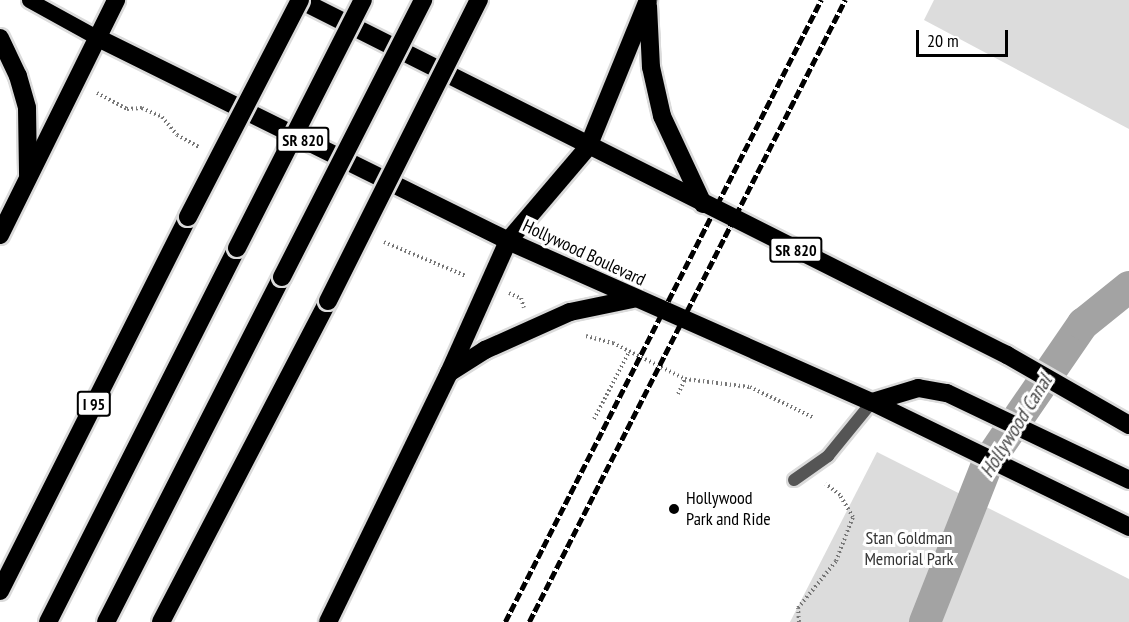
<!DOCTYPE html>
<style>
body{margin:0}
#map{position:relative;width:1129px;height:622px;overflow:hidden;background:#fff;font-family:"PT Sans Narrow",sans-serif}
div>[style]{position:absolute}
[style*='--x']{left:calc(var(--x)*1px);top:calc(var(--y)*1px);width:calc(var(--w)*1px);rotate:calc(var(--a)*1deg)}
.green>*{inset:0;background:#dcdcdc}
.canal>*{height:32px;margin:-16px;padding:0 16px;transform-origin:16px;border-radius:16px;background:#a3a3a3}
.path>*{height:4px;margin-top:-2px;transform-origin:0;background:repeating-linear-gradient(90deg,#777 0 1.5px,transparent 0 4.5px)}
.roads{filter:drop-shadow(2px 0 #dbdbdb) drop-shadow(-2px 0 #dbdbdb) drop-shadow(0 2px #dbdbdb) drop-shadow(0 -2px #dbdbdb)}
.lane>*{height:12px;margin:-6px;padding:0 6px;transform-origin:6px;border-radius:6px;background:#555}
.primary>*{height:15px;margin:-7.5px;padding:0 7.5px;transform-origin:7.5px;border-radius:7.5px;background:#000}
.highway>*{height:18px;margin:-9px;padding:0 9px;transform-origin:9px;border-radius:9px;background:#000}
.rail>*{height:4.5px;margin-top:-2.25px;transform-origin:0;background:repeating-linear-gradient(90deg,#000 0 9px,transparent 0 12px)}
.bridges{filter:drop-shadow(2px 0 #dbdbdb) drop-shadow(-2px 0 #dbdbdb) drop-shadow(0 2px #dbdbdb) drop-shadow(0 -2px #dbdbdb)}
.highway-bridge>*{height:18px;margin:-9px;padding:0 9px;transform-origin:9px;border-radius:9px;background:#000}
.dots>*{width:16px;height:16px;translate:-50% -50%;box-sizing:border-box;border:3px solid #fff;border-radius:50%}
span{translate:-50% -50%;white-space:nowrap;text-align:center;line-height:1.15;-webkit-text-stroke:6px #fff;paint-order:stroke}
.shield-label span{padding:2px 4px;background:#fff;border:2px solid;border-radius:4px;-webkit-text-stroke-width:0}
.shield-label{font-size:16px;color:#000;font-weight:700}
.street-label{font-size:18px;color:#000}
.poi-label{font-size:18px;color:#000}
.left{translate:0 -50%;text-align:left}
.park-label{font-size:18px;color:#333}
.water-label{font-size:20px;color:#444;font-style:italic}
.scale{position:absolute;left:916px;top:30px;width:92px;height:27px;box-sizing:border-box;border:3px solid #000;border-top:0;padding-left:8px;font-size:18px;line-height:21px;white-space:nowrap;color:#000;-webkit-text-stroke:4px #fff;paint-order:stroke}
</style>
<div id="map">
<div class="green">
<i style="clip-path:polygon(934px 0,1129px 0,1129px 129px,924px 20px)"></i>
<i style="clip-path:polygon(877px 452px,1129px 579px,1129px 622px,790px 622px)"></i>
</div>
<div class="canal">
<i style="--x:925;--y:622;--w:172;--a:-68.5"></i>
<i style="--x:988;--y:462;--w:168;--a:-55.5"></i>
<i style="--x:1083;--y:324;--w:59;--a:-38.8"></i>
</div>
<div class="path">
<i style="--x:97;--y:93;--w:34;--a:28"></i>
<i style="--x:127;--y:109;--w:15;--a:-4"></i>
<i style="--x:142;--y:108;--w:22;--a:24"></i>
<i style="--x:162;--y:117;--w:23;--a:50"></i>
<i style="--x:177;--y:135;--w:25;--a:29"></i>
<i style="--x:384;--y:242;--w:89;--a:22.5"></i>
<i style="--x:509;--y:293;--w:13;--a:23"></i>
<i style="--x:521;--y:298;--w:10;--a:73"></i>
<i style="--x:586;--y:336;--w:28;--a:15"></i>
<i style="--x:613;--y:343;--w:80;--a:26.6"></i>
<i style="--x:685;--y:379;--w:65;--a:7"></i>
<i style="--x:750;--y:387;--w:71;--a:25.8"></i>
<i style="--x:678;--y:394;--w:17;--a:-65"></i>
<i style="--x:594;--y:419;--w:76;--a:-62.4"></i>
<i style="--x:799;--y:622;--w:14;--a:-94"></i>
<i style="--x:798;--y:608;--w:60;--a:-51"></i>
<i style="--x:836;--y:561;--w:47;--a:-68.9"></i>
<i style="--x:853;--y:517;--w:26;--a:-121"></i>
<i style="--x:840;--y:495;--w:18;--a:-142"></i>
</div>
<div class="roads">
<div class="lane">
<i style="--x:794;--y:480;--w:42;--a:-35.2"></i>
<i style="--x:828;--y:456;--w:70;--a:-50.8"></i>
</div>
<div class="primary">
<i style="--x:29;--y:0;--w:79;--a:28.8"></i>
</div>
<div class="highway">
<i style="--x:300;--y:0;--w:791;--a:26.66"></i>
<i style="--x:1007;--y:355;--w:141;--a:29.8"></i>
<i style="--x:648;--y:6;--w:61;--a:87.2"></i>
<i style="--x:651;--y:67;--w:50;--a:77.3"></i>
<i style="--x:662;--y:116;--w:97;--a:65"></i>
<i style="--x:0;--y:38;--w:42;--a:64.7"></i>
<i style="--x:18;--y:76;--w:33;--a:74"></i>
<i style="--x:27;--y:108;--w:67;--a:89.1"></i>
<i style="--x:98;--y:38;--w:458;--a:26.3"></i>
<i style="--x:508;--y:241;--w:398;--a:23.9"></i>
<i style="--x:872;--y:402;--w:286;--a:25.9"></i>
<i style="--x:0;--y:235;--w:262;--a:-63.7"></i>
<i style="--x:449;--y:373;--w:43;--a:-32.6"></i>
<i style="--x:485;--y:350;--w:93;--a:-24.1"></i>
<i style="--x:570;--y:312;--w:64;--a:-11.7"></i>
<i style="--x:872;--y:402;--w:48;--a:-16.9"></i>
<i style="--x:918;--y:388;--w:29;--a:10"></i>
<i style="--x:947;--y:393;--w:202;--a:25.5"></i>
<i style="--x:0;--y:591;--w:419;--a:-63.3"></i>
<i style="--x:48;--y:622;--w:419;--a:-63.2"></i>
<i style="--x:106;--y:622;--w:387;--a:-63"></i>
<i style="--x:161;--y:622;--w:362;--a:-62.5"></i>
<i style="--x:328;--y:622;--w:277;--a:-64.1"></i>
<i style="--x:449;--y:373;--w:145;--a:-65.9"></i>
<i style="--x:508;--y:241;--w:123;--a:-49.6"></i>
<i style="--x:588;--y:147;--w:159;--a:-67.8"></i>
</div>
</div>
<div class="rail">
<i style="--x:505;--y:622;--w:698;--a:-63.07"></i>
<i style="--x:529;--y:622;--w:698;--a:-63.07"></i>
</div>
<div class="bridges">
<div class="highway-bridge">
<i style="--x:188;--y:217;--w:244;--a:-62.7"></i>
<i style="--x:237;--y:248;--w:278;--a:-63.1"></i>
<i style="--x:282;--y:277;--w:311;--a:-63"></i>
<i style="--x:328;--y:301;--w:337;--a:-63.4"></i>
</div>
</div>
<div class="dots">
<i style="left:674px;top:509px;background:#000"></i>
</div>
<div class="shield-label">
<span style="left:303px;top:140px">SR 820</span>
<span style="left:796px;top:250px">SR 820</span>
<span style="left:94px;top:404px">I 95</span>
</div>
<div class="street-label">
<span style="left:584px;top:253px;rotate:25deg">Hollywood Boulevard</span>
</div>
<div class="poi-label">
<span class="left" style="left:686px;top:509px">Hollywood<br>Park and Ride</span>
</div>
<div class="park-label">
<span style="left:909px;top:549px">Stan Goldman<br>Memorial Park</span>
</div>
<div class="water-label">
<span style="left:1016px;top:426px;rotate:-58deg">Hollywood Canal</span>
</div>
<div class="scale">20 m</div>
</div>
